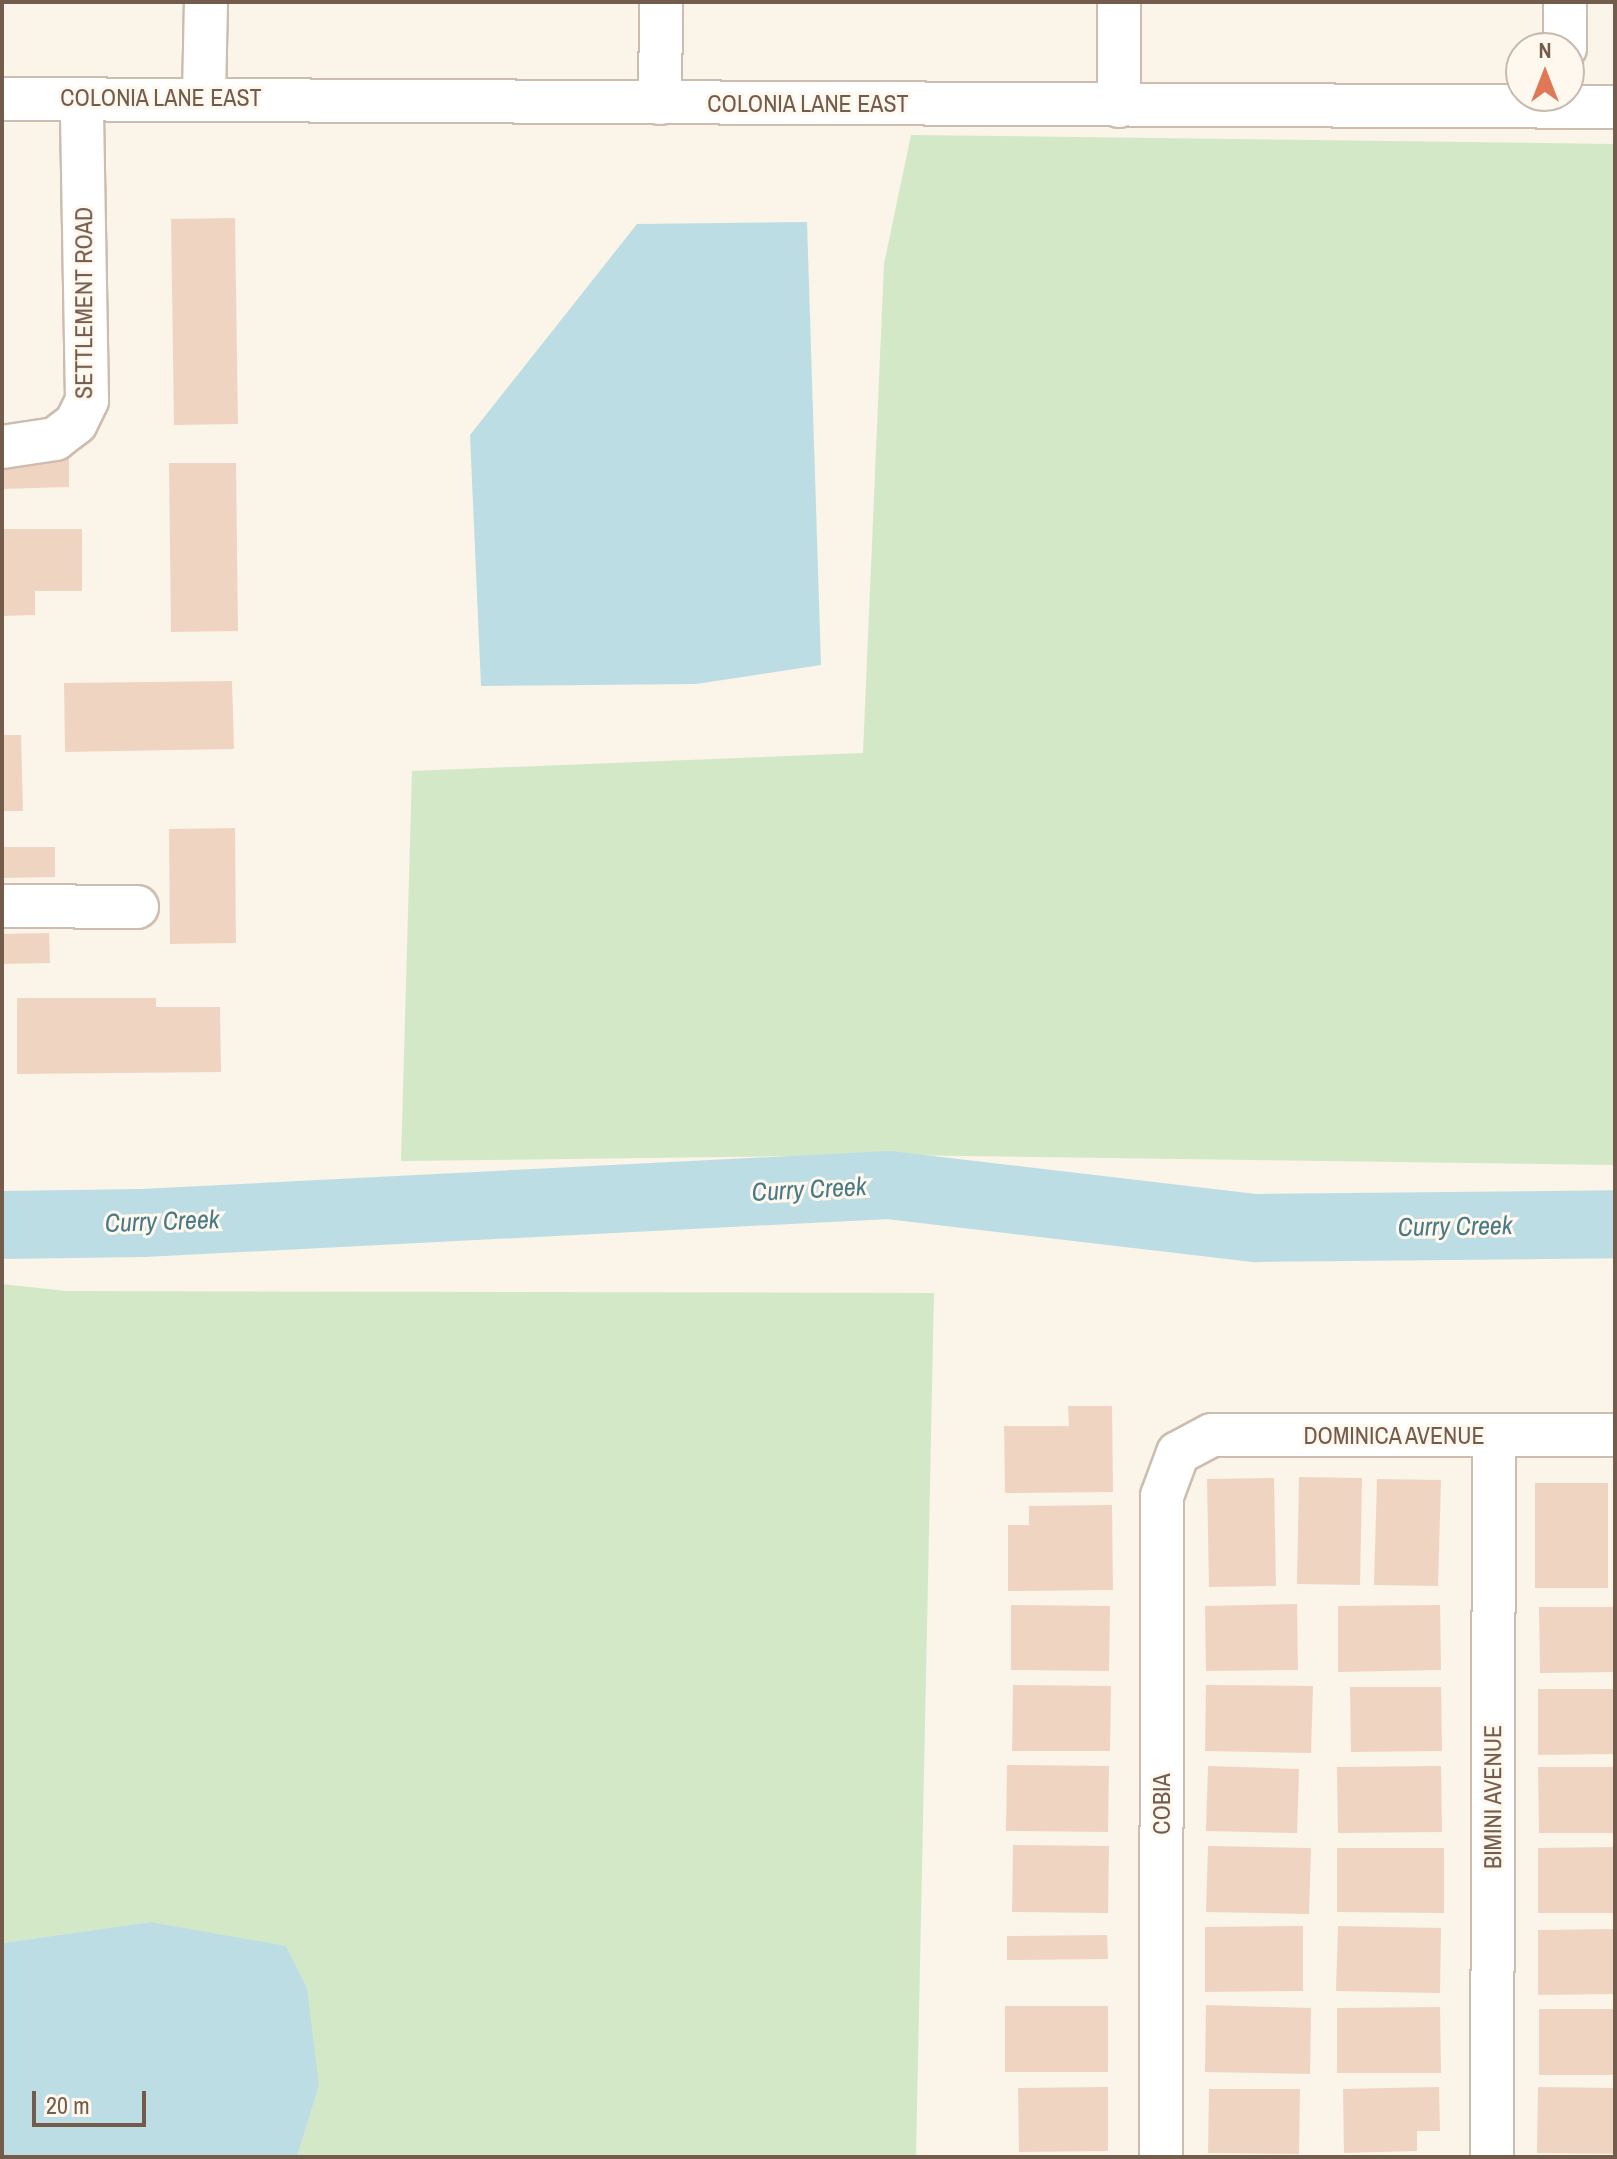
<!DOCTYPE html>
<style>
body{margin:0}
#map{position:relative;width:1617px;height:2159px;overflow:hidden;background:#fbf4e8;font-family:"Archivo Narrow",sans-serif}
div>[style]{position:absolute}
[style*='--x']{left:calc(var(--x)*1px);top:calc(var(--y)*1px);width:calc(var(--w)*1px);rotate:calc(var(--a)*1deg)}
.green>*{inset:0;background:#d3e8c7}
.water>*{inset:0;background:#bddde4}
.river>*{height:68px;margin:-34px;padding:0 34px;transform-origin:34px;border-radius:34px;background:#bddde4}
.building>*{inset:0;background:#efd5c1}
.roads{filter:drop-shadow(2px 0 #cdbdaf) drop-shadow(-2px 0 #cdbdaf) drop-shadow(0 2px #cdbdaf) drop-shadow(0 -2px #cdbdaf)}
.minor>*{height:42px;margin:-21px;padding:0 21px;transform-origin:21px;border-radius:21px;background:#fff}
span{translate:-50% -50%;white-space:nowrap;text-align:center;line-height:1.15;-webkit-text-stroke:6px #fef8ee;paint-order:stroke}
.street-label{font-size:24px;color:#745c4d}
.water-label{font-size:26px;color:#487a86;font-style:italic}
.frame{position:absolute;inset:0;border:4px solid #745c4d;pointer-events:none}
.north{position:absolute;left:1505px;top:32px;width:80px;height:80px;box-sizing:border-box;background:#fef8ee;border:2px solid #c7baae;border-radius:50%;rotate:0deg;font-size:22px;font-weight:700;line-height:32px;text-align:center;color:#745c4d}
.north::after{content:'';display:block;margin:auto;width:28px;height:36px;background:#de7855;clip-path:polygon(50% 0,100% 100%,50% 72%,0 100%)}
.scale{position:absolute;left:32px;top:2091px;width:114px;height:36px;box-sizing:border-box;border:4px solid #745c4d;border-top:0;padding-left:10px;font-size:24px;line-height:28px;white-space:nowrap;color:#745c4d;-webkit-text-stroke:6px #fef8ee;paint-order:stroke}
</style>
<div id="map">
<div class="green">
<i style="clip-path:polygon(911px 135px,1615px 144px,1615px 1165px,893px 1155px,401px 1161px,412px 771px,863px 753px,884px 264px)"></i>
<i style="clip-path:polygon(2px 1284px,66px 1291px,934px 1293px,916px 2157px,297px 2157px,319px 2086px,150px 1922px,2px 1943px)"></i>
</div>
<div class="water">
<i style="clip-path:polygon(807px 222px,821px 665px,696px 684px,481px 686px,470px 435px,637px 224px)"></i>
<i style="clip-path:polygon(150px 1922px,286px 1946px,307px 1988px,319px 2086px,297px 2157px,2px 2157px,2px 1943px)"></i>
</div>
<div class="river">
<i style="--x:2;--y:1225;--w:141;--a:-0.8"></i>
<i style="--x:143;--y:1223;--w:746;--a:-2.92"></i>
<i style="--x:888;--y:1185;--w:371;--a:6.7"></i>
<i style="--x:1256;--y:1228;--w:359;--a:-0.6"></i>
</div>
<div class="building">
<i style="clip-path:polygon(235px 218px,238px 424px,174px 425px,171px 219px)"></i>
<i style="clip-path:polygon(69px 458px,69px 487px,2px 489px,2px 459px)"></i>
<i style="clip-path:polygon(169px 463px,236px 463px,238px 631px,171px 632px)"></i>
<i style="clip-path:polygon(2px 529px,82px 529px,82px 591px,35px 591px,35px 615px,2px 616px)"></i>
<i style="clip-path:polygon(232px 681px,234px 749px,65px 752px,64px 683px)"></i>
<i style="clip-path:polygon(2px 735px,21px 735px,23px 811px,2px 811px)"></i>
<i style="clip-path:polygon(235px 828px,236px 943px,170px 944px,169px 829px)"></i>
<i style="clip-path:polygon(2px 847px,55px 847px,55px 877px,2px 878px)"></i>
<i style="clip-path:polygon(49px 933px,50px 963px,2px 964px,2px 934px)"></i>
<i style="clip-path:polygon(17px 998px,156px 998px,156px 1007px,220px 1007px,221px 1072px,17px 1074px)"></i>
<i style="clip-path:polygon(1068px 1406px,1112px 1406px,1113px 1492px,1005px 1493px,1004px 1426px,1069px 1426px)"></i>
<i style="clip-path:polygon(1299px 1477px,1362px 1478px,1360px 1585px,1297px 1584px)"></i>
<i style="clip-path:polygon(1274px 1478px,1276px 1586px,1209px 1587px,1207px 1479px)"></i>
<i style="clip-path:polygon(1377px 1479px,1441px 1480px,1438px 1586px,1374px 1585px)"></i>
<i style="clip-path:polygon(1535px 1483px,1608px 1483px,1608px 1588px,1535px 1588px)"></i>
<i style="clip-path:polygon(1112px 1505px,1113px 1590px,1008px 1591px,1008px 1525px,1029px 1525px,1029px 1506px)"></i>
<i style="clip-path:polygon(1297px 1604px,1298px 1670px,1206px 1671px,1205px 1606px)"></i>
<i style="clip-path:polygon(1011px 1605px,1110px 1606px,1109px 1671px,1011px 1670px)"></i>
<i style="clip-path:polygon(1440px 1605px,1441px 1670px,1338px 1672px,1338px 1606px)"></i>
<i style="clip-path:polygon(1539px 1607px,1615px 1607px,1615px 1672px,1540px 1673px)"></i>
<i style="clip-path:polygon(1013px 1685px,1111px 1686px,1110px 1751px,1012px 1751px)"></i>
<i style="clip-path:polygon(1206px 1685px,1313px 1686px,1311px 1753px,1205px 1751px)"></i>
<i style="clip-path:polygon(1350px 1687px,1441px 1687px,1442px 1751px,1351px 1752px)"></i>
<i style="clip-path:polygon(1538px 1689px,1615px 1689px,1615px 1754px,1538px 1755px)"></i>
<i style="clip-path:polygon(1007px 1765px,1109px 1766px,1108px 1832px,1006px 1831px)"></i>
<i style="clip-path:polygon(1208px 1766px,1299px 1769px,1297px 1833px,1206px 1831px)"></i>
<i style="clip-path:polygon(1441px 1766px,1442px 1832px,1338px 1833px,1337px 1767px)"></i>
<i style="clip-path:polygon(1538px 1767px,1615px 1767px,1615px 1833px,1539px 1833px)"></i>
<i style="clip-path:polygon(1013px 1845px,1109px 1846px,1108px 1913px,1012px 1912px)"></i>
<i style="clip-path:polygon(1208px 1846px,1311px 1848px,1309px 1914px,1206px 1912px)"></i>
<i style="clip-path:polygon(1615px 1847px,1615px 1913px,1538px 1913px,1538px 1848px)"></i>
<i style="clip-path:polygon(1337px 1848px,1444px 1848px,1444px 1913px,1337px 1912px)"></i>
<i style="clip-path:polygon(1303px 1926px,1303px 1991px,1205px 1992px,1205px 1927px)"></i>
<i style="clip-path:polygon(1338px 1926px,1441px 1928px,1440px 1993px,1336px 1991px)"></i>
<i style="clip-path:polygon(1615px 1929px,1615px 1994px,1538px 1995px,1538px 1930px)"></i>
<i style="clip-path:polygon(1107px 1935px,1108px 1959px,1007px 1960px,1007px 1936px)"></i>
<i style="clip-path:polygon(1206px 2005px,1311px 2008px,1310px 2074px,1205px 2072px)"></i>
<i style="clip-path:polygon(1005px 2006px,1108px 2006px,1108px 2072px,1005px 2072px)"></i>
<i style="clip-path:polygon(1440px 2007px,1441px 2073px,1337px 2073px,1337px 2008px)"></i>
<i style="clip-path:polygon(1539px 2009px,1615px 2009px,1615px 2075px,1539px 2075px)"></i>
<i style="clip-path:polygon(1108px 2087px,1108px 2151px,1019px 2152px,1018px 2088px)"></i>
<i style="clip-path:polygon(1439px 2087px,1440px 2131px,1417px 2131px,1417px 2151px,1344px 2153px,1343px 2089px)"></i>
<i style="clip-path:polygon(1538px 2087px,1615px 2088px,1615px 2154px,1537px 2153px)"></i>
<i style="clip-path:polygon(1209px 2089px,1300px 2089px,1299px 2154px,1208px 2153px)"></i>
</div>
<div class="roads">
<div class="minor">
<i style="--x:1119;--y:2;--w:104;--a:90"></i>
<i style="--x:1565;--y:48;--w:46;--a:-90"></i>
<i style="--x:204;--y:96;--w:94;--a:-88.8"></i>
<i style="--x:2;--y:99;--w:1613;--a:0.28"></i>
<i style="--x:660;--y:103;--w:101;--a:-89.4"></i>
<i style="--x:2;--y:447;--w:54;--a:-8.6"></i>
<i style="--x:55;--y:439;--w:26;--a:-37"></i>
<i style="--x:76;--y:423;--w:25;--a:-64"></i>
<i style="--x:87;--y:400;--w:301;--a:-91"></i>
<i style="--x:2;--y:906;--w:135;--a:0.4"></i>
<i style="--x:1161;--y:2157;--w:661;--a:-89.91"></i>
<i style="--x:1162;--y:1496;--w:46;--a:-69.6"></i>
<i style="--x:1178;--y:1453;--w:38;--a:-28"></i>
<i style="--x:1212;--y:1435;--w:403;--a:0"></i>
<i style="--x:1492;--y:2157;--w:721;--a:-89.84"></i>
</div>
</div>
<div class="street-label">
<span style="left:161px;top:98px">COLONIA LANE EAST</span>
<span style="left:808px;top:104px">COLONIA LANE EAST</span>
<span style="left:84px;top:303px;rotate:-90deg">SETTLEMENT ROAD</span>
<span style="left:1394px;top:1436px">DOMINICA AVENUE</span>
<span style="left:1493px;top:1797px;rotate:-90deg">BIMINI AVENUE</span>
<span style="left:1162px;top:1804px;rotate:-90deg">COBIA</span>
</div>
<div class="water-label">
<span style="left:809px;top:1189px;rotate:-3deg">Curry Creek</span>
<span style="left:162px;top:1221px;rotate:-2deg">Curry Creek</span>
<span style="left:1455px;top:1226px;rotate:-1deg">Curry Creek</span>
</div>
<div class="frame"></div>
<div class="north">N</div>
<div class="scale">20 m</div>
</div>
